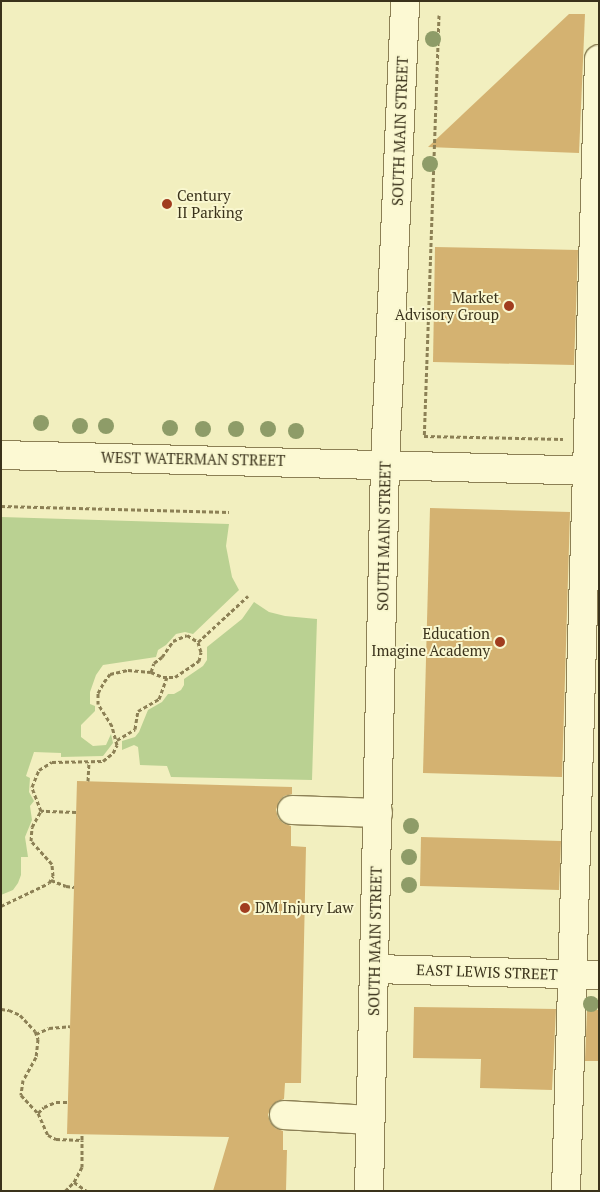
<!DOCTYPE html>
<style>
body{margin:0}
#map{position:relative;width:600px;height:1192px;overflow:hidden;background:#f2efbf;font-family:"PT Serif",serif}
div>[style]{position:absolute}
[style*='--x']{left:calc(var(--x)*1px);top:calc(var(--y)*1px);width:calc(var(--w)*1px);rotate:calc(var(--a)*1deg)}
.green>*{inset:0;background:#bad192}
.building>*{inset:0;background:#d4b271}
.path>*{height:3px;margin-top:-1.5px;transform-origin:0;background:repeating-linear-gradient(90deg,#8c8055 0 4px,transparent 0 6.5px)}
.roads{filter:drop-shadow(1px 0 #8c8055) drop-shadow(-1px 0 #8c8055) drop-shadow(0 1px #8c8055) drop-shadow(0 -1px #8c8055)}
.minor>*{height:28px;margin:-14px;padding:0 14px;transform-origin:14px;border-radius:14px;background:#fcf9d3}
.trees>*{width:16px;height:16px;margin:-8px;border-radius:50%;background:#8e9c68}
.dots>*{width:14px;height:14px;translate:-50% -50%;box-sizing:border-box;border:2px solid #f9f7cf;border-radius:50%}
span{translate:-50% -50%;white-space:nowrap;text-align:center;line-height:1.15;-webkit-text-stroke:4px #f9f7cf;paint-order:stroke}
.street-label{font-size:15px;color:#3a321b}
.poi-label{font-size:15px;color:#3a321b}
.left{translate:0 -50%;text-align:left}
.right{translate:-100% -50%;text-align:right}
.frame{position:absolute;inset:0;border:2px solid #3a321b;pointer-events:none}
</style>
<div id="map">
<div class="green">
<i style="clip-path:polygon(1px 517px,229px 524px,226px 546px,232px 577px,239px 590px,193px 634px,185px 632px,176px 634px,166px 645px,158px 650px,156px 657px,103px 665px,96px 675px,90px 692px,90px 704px,95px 706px,95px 711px,81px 725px,81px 737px,93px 746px,106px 745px,111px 734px,113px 743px,103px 756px,61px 757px,61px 753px,34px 752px,26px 776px,30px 778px,29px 792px,34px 801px,30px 806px,32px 820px,25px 837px,28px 857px,21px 857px,21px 875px,18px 883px,13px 890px,1px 895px)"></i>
<i style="clip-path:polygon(254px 602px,269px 612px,285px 616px,317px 619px,312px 780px,171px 777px,167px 766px,140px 765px,138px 747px,134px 745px,122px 750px,122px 741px,135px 737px,139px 732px,148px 710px,162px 702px,168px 694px,174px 694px,181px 690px,184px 685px,184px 679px,203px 666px,207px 660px,207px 647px,242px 619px)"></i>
</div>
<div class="building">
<i style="clip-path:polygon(569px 14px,585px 14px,579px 153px,428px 147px)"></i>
<i style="clip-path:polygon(435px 247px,578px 250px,574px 365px,433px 362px)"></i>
<i style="clip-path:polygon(430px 508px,570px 512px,562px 777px,423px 773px)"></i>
<i style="clip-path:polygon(77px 781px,292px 787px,292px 794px,284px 796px,279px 801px,276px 810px,278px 818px,283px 823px,291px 826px,291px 846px,306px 847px,301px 1083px,285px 1083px,284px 1099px,277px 1101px,271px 1106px,268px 1115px,270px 1122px,275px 1128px,283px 1131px,283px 1150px,287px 1150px,286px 1191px,213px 1191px,229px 1137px,67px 1134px)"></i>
<i style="clip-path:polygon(421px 837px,561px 841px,559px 890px,420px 886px)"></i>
<i style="clip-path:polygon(414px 1007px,556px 1009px,552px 1090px,480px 1088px,481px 1059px,413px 1058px)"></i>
<i style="clip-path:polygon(587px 1010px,599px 1010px,599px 1061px,585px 1061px)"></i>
</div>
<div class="path">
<i style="--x:439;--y:15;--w:421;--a:92"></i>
<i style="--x:424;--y:436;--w:139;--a:1.2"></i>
<i style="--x:1;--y:506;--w:228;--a:1.5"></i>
<i style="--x:151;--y:672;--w:9;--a:-72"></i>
<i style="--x:154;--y:663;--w:10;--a:-37"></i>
<i style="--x:162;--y:657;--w:19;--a:-55"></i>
<i style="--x:173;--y:641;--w:15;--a:-23"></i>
<i style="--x:187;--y:635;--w:13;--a:32"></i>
<i style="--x:198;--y:642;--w:68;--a:-42.6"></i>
<i style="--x:117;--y:740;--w:21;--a:-31"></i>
<i style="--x:135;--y:729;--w:18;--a:-81"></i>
<i style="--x:138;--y:711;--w:24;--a:-30"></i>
<i style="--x:159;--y:699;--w:23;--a:-70"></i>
<i style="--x:88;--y:781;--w:18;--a:-87"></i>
<i style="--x:76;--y:812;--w:35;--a:-178"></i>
<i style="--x:41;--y:811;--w:26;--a:-111"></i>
<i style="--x:32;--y:787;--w:18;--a:-68"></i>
<i style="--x:39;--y:770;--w:15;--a:-32"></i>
<i style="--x:52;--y:762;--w:51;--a:-1.1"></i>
<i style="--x:103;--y:761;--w:13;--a:-39"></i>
<i style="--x:113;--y:753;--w:9;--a:-63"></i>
<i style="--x:117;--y:745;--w:20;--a:-105"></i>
<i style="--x:112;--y:726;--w:26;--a:-122"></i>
<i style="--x:98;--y:704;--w:11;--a:-90"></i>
<i style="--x:98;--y:693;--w:13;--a:-61"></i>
<i style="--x:104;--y:682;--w:10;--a:-53"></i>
<i style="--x:110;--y:674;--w:18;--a:-13"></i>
<i style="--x:128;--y:670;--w:23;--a:5"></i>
<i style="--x:151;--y:672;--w:13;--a:23"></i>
<i style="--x:163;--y:677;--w:12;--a:0"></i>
<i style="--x:175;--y:677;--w:29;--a:-34"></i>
<i style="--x:199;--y:661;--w:9;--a:-77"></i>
<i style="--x:201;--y:652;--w:10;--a:-107"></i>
<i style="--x:51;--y:880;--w:16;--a:22"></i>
<i style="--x:66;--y:886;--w:8;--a:7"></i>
<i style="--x:1;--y:906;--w:53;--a:-25.6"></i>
<i style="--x:49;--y:883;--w:8;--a:-60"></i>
<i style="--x:53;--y:876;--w:12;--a:-95"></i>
<i style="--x:52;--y:864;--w:31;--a:-132"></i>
<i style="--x:31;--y:841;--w:14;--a:-86"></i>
<i style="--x:32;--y:827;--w:18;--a:-61"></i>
<i style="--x:1;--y:1009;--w:8;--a:7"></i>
<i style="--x:9;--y:1010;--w:12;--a:24"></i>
<i style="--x:20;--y:1015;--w:22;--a:47"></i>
<i style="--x:35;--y:1031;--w:9;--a:69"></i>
<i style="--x:38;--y:1039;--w:18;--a:96"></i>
<i style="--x:36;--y:1057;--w:26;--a:119"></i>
<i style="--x:23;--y:1080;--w:15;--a:98"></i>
<i style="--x:21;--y:1095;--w:25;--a:47"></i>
<i style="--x:38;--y:1113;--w:8;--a:-45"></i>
<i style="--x:44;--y:1107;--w:13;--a:-23"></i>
<i style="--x:56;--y:1102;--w:12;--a:0"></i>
<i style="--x:36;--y:1034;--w:14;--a:-25"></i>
<i style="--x:49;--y:1028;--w:21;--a:-5"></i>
<i style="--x:38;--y:1113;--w:24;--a:66"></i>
<i style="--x:48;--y:1135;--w:9;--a:27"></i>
<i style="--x:56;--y:1139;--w:26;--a:2"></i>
<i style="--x:82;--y:1140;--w:6;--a:-90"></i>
<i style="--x:74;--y:1182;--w:16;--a:35"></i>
<i style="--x:65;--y:1191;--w:13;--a:-45"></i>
<i style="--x:74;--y:1182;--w:17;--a:-62"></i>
<i style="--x:82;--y:1167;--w:27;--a:-90"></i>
</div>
<div class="roads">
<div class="minor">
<i style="--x:1;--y:455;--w:598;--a:1.53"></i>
<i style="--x:292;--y:810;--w:86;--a:2"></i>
<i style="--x:374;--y:969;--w:225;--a:1.5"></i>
<i style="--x:284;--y:1115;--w:86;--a:3.3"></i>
<i style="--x:369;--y:1191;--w:727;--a:-88.74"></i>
<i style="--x:385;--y:464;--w:463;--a:-87.5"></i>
<i style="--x:566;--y:1191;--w:1132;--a:-88.33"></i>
</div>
</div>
<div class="trees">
<i style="left:433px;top:39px"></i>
<i style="left:430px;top:164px"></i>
<i style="left:41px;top:423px"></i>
<i style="left:80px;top:426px"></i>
<i style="left:106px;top:426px"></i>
<i style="left:170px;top:428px"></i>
<i style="left:203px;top:429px"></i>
<i style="left:236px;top:429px"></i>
<i style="left:268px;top:429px"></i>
<i style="left:296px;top:431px"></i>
<i style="left:411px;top:826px"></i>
<i style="left:409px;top:857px"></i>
<i style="left:409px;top:885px"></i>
<i style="left:591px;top:1004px"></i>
</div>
<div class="dots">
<i style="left:167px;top:204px;background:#a13d1f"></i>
<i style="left:509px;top:306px;background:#a13d1f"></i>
<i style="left:500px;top:642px;background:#a13d1f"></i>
<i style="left:245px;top:908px;background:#a13d1f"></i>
</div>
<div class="street-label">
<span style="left:400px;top:131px;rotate:-88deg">SOUTH MAIN STREET</span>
<span style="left:193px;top:459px;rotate:1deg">WEST WATERMAN STREET</span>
<span style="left:384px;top:536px;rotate:-89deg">SOUTH MAIN STREET</span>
<span style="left:375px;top:941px;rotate:-89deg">SOUTH MAIN STREET</span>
<span style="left:487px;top:972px;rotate:2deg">EAST LEWIS STREET</span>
</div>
<div class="poi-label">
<span class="left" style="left:177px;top:204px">Century<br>II Parking</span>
<span class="right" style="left:499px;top:306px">Market<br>Advisory Group</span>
<span class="right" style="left:490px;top:642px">Education<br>Imagine Academy</span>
<span class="left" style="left:255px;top:908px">DM Injury Law</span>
</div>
<div class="frame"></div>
</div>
